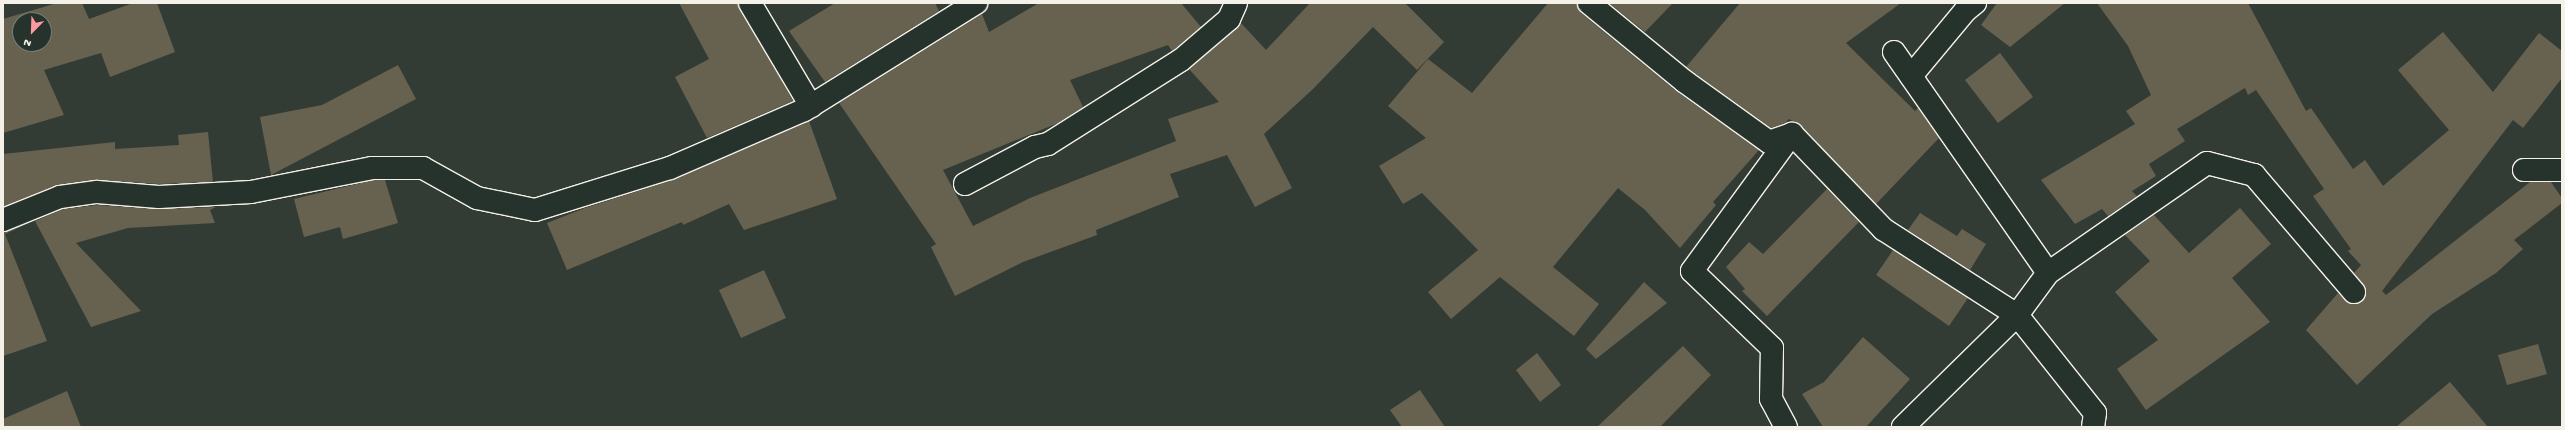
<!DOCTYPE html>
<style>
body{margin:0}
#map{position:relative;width:2565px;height:430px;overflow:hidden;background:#333c34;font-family:"Gochi Hand",sans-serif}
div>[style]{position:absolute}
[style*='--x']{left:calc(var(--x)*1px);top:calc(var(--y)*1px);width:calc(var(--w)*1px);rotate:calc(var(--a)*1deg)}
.building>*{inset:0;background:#66624f}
.roads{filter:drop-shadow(1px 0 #f4f1e8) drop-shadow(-1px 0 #f4f1e8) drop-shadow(0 1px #f4f1e8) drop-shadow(0 -1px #f4f1e8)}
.minor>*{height:22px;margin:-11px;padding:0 11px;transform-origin:11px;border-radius:11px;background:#26332d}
span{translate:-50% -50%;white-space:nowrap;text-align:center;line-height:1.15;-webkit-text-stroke:3px #26332d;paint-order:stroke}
.frame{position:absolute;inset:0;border:4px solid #f4f1e8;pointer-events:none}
.north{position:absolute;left:12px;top:12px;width:40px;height:40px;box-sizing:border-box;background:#26332d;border:1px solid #787f78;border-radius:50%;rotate:203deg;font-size:11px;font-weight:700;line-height:16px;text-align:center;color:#f4f1e8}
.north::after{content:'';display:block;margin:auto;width:14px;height:18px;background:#ff9aa2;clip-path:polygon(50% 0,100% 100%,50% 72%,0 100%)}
</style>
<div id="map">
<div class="building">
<i style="clip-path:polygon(evenodd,57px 3px,82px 3px,89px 19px,133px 3px,157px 3px,175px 52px,110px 77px,101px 53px,44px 70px,64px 115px,3px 133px,3px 19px,57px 3px,20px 20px,44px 20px,44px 44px,20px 44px,20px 20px)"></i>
<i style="clip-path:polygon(679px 3px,738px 3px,793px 101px,707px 138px,675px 77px,709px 59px)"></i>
<i style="clip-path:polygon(835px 3px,935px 3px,939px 11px,825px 82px,789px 31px)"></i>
<i style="clip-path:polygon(1039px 3px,1181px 3px,1201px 27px,1172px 51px,1168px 45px,1070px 80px,1083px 107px,1058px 123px,943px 170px,973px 226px,1030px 198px,1176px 141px,1168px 119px,1219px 102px,1189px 69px,1241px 23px,1266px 50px,1310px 3px,1405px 3px,1444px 42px,1417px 70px,1373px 27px,1312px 90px,1264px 134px,1292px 188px,1255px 207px,1227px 155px,1170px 174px,1179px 197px,1096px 230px,1097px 235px,1023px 262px,955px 296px,931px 247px,936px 244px,839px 103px,982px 14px,989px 32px)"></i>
<i style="clip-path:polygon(1548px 3px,1577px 3px,1581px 13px,1676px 91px,1759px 150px,1713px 202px,1716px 205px,1680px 248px,1645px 210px,1618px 188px,1553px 267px,1599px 304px,1574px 336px,1500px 277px,1451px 319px,1428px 292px,1478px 250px,1422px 193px,1403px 204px,1379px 166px,1426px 138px,1388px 106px,1428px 59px,1472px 93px)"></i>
<i style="clip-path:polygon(1609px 3px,1673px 3px,1645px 32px)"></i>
<i style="clip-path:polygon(1740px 3px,1901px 3px,1846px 43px,1915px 111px,1918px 108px,1939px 138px,1876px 204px,1799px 124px,1789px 119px,1785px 123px,1771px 128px,1686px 67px)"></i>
<i style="clip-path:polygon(1997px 3px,2065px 3px,2010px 47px,1981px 25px)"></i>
<i style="clip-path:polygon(2097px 3px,2248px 3px,2306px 111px,2311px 108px,2353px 169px,2365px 160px,2383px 186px,2449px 130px,2398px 70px,2443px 32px,2493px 92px,2539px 33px,2562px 51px,2562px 78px,2523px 128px,2513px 120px,2382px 291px,2386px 295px,2530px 182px,2551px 182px,2562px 198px,2562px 203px,2514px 240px,2523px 249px,2496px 273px,2432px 314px,2357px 385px,2306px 330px,2338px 293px,2350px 304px,2362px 301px,2366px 289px,2354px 273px,2361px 265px,2348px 251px,2351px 249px,2313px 196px,2324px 189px,2256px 90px,2248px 95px,2245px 88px,2177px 129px,2185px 141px,2149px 164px,2156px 176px,2132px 191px,2137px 196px,2108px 216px,2102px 209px,2075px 224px,2041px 180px,2135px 124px,2126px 111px,2151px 95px,2128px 46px)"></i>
<i style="clip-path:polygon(2000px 53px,2033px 97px,1998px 123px,1965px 80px)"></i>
<i style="clip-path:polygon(398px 65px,416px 99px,271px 175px,260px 117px,322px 105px)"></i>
<i style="clip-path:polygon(809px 121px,837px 199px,744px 230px,729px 204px,683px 225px,682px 222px,567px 270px,547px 223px,585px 208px,675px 179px)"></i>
<i style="clip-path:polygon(208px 132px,213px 182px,159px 184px,95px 180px,56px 185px,3px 207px,3px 154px,115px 142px,115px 149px,179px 145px,178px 135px)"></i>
<i style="clip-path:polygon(373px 180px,385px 180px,398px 223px,343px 239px,340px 227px,304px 237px,294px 199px)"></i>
<i style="clip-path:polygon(1827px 189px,1859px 222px,1767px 316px,1742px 291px,1745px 289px,1726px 267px,1749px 242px,1763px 254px)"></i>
<i style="clip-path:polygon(97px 205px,158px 209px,216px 207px,210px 210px,215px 223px,128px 228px,76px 243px,141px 311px,91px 327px,35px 221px,63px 209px)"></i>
<i style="clip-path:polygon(2240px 208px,2271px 244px,2232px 278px,2270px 322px,2146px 410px,2117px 369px,2158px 340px,2115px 292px,2150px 261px,2125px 235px,2154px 215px,2189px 253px)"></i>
<i style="clip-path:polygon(1920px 213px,1957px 236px,1962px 229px,1986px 244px,1970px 270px,1908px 230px)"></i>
<i style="clip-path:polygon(31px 222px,5px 234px,47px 341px,3px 356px,3px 232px)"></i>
<i style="clip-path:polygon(1893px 250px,1968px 298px,1949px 326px,1876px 275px)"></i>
<i style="clip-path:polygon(764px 270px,786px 318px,741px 338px,719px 290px)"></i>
<i style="clip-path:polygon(1644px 282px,1667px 303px,1596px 359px,1586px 349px)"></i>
<i style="clip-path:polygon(1863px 337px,1910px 379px,1866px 427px,1823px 427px,1802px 394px,1824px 382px)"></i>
<i style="clip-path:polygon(2538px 344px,2547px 374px,2507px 385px,2498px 355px)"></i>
<i style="clip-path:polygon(1683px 346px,1711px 375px,1660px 427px,1597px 427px)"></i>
<i style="clip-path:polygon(1537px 353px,1561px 385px,1540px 402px,1516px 370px)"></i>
<i style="clip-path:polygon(2450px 382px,2488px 427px,2396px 427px)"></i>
<i style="clip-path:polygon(1420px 390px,1445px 427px,1402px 427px,1390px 410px)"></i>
<i style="clip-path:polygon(67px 391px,81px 427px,3px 427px,3px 419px)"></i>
</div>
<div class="roads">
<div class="minor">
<i style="--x:750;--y:3;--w:120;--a:59.4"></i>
<i style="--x:1589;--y:3;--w:123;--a:39.4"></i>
<i style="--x:1684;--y:81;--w:105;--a:35.7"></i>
<i style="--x:1769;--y:142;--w:24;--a:-19"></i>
<i style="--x:1792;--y:134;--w:132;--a:46.2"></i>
<i style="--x:1883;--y:229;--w:159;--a:32.7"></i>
<i style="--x:2017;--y:315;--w:125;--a:51.5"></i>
<i style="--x:2095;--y:413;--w:14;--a:98"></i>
<i style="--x:1894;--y:52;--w:269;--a:55.1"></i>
<i style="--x:2048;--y:273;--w:52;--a:126.4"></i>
<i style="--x:2017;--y:315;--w:160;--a:135.5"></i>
<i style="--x:1911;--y:76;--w:85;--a:-50.3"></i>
<i style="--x:1965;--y:11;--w:13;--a:-39"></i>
<i style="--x:2524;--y:170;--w:38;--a:0"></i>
<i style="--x:965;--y:184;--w:79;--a:-27.9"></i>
<i style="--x:1035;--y:147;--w:13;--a:-13"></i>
<i style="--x:1048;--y:144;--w:157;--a:-32.3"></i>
<i style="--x:1181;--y:60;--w:63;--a:-40.5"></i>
<i style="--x:1229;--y:19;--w:17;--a:-66"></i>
<i style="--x:3;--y:220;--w:61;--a:-22"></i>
<i style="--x:60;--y:197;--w:37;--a:-8"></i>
<i style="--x:97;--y:192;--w:62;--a:4.6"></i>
<i style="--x:159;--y:197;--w:92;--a:-3.1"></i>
<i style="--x:251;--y:192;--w:123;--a:-11.2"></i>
<i style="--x:372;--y:168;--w:51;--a:0"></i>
<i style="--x:423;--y:168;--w:62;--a:29.1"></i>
<i style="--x:477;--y:198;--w:59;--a:11.7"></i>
<i style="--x:535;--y:210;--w:141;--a:-17.3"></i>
<i style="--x:670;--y:168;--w:146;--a:-23.4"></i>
<i style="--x:804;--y:110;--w:203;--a:-31.9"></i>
<i style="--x:2048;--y:273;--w:193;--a:-34.7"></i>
<i style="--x:2207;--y:163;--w:49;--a:14.3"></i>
<i style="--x:2254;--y:175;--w:154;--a:49.5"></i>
<i style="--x:1786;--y:427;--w:32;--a:-118"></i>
<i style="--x:1771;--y:399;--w:51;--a:-88.9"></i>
<i style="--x:1772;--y:348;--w:111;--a:-136.1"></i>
<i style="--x:1692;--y:271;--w:170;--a:-53.9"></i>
</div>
</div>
<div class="frame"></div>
<div class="north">N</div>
</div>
